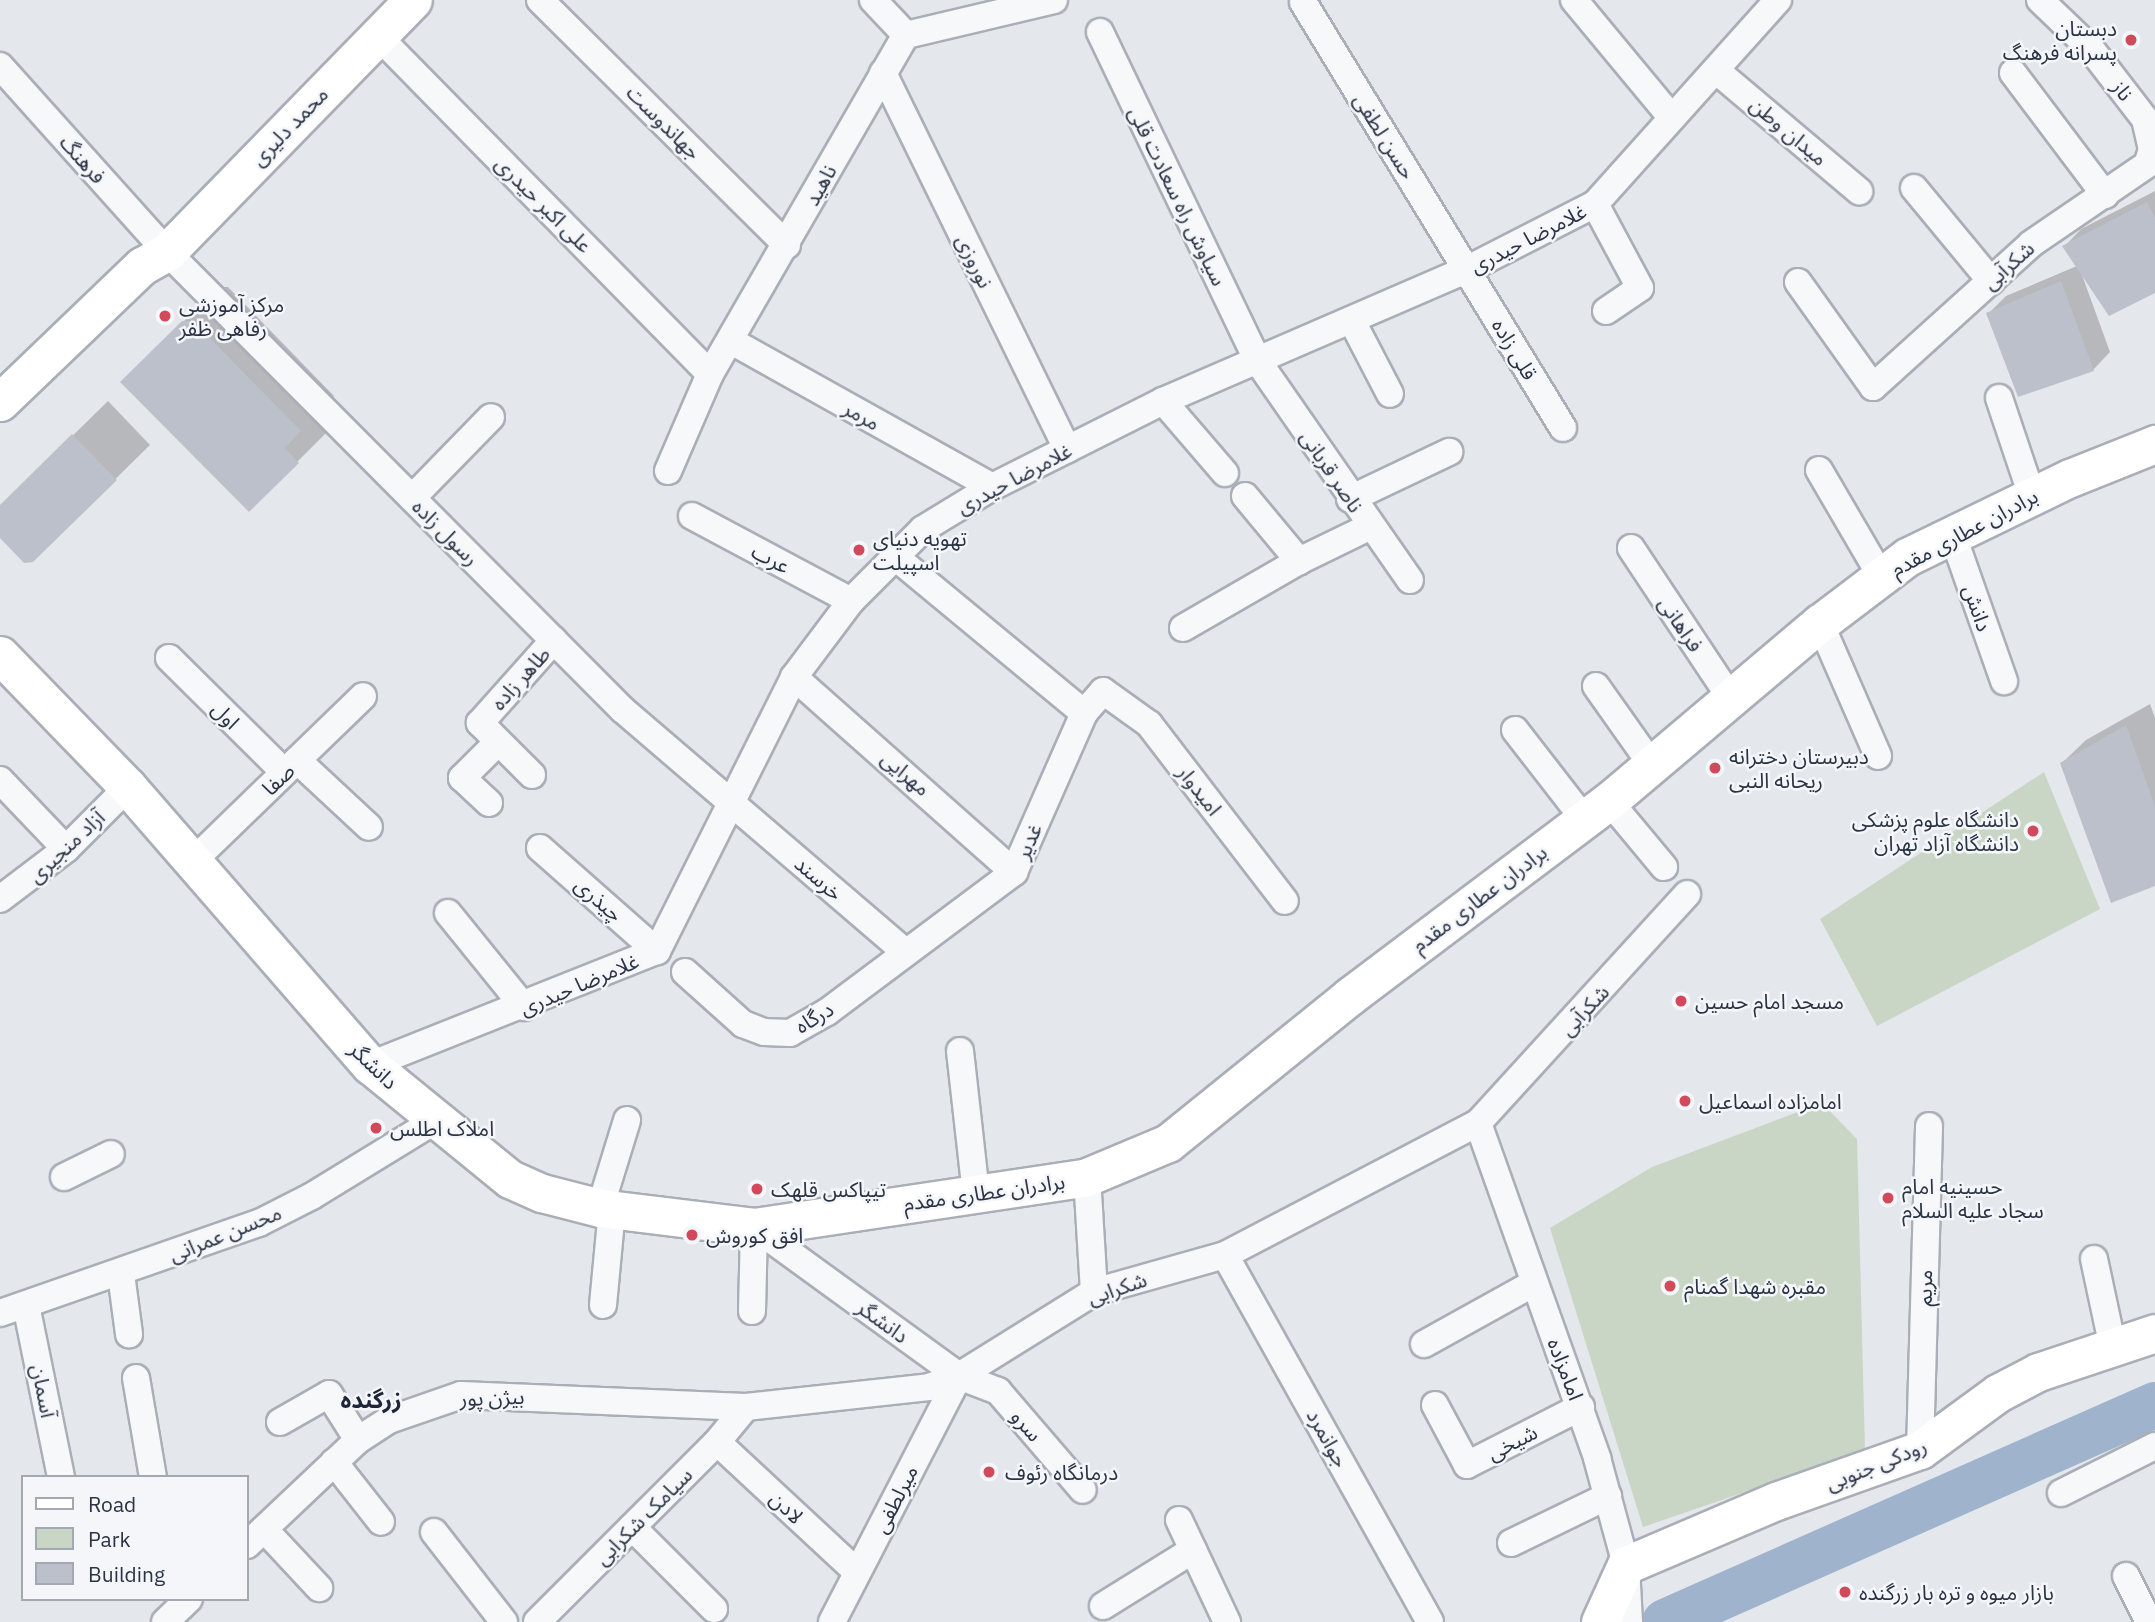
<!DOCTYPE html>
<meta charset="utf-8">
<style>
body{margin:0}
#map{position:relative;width:2155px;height:1622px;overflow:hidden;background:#e4e7ec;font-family:"IBM Plex Sans","Noto Sans Arabic",sans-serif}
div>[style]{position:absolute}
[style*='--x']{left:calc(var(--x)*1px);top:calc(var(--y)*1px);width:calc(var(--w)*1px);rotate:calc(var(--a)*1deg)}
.green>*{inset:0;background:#c9d6c5}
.shadow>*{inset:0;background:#0003}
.river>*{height:46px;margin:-23px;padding:0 23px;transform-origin:23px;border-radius:23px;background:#9fb4cc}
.building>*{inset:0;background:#bbc0ca}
.roads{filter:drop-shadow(2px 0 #a9aeb7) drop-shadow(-2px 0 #a9aeb7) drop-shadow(0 2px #a9aeb7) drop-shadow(0 -2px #a9aeb7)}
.street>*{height:26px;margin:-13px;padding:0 13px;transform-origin:13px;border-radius:13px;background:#f7f8fa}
.secondary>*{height:37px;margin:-18.5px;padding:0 18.5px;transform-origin:18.5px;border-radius:18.5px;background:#fff}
.dots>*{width:19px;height:19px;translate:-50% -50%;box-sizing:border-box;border:4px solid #f4f6f9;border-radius:50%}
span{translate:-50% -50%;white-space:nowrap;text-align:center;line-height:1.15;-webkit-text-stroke:5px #f4f6f9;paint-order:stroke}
.poi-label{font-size:21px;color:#2b3445}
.right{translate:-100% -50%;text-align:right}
.left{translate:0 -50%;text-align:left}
.street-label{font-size:21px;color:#2b3445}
.neighbourhood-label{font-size:23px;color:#1d2536;font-weight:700}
.legend{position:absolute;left:21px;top:1475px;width:228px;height:126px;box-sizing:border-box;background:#f4f6f9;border:2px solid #a4a8b1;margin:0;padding:9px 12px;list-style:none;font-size:21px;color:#2b3445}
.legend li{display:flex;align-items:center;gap:14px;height:35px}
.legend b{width:35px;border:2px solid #a4a8b1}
</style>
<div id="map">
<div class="green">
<i style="clip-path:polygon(2044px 772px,2100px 909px,1877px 1026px,1820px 919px)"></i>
<i style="clip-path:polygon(1822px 1103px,1857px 1139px,1865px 1451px,1643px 1527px,1550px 1228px,1652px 1167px)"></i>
</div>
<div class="shadow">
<i style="clip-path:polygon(2155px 191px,2155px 291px,2082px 275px,2110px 352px,2093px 370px,1988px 314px,2006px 296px,2077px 266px,2064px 247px,2081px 229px)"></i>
<i style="clip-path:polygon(218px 287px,228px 287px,334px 396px,318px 413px,332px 427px,249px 510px,123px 382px)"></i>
<i style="clip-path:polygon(108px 401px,150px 445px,32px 561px,0 536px,0 507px)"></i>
<i style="clip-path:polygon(2150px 704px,2155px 718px,2155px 884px,2062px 763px,2086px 740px)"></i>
</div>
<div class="river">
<i style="--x:1665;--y:1622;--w:536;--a:-23.89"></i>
</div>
<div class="building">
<i style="clip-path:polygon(2147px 202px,2155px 218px,2155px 293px,2109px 316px,2062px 246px)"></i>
<i style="clip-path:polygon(2061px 281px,2094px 371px,2018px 397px,1986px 313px)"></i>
<i style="clip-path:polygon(182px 321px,193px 321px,301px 431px,285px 448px,299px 463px,249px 512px,120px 382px)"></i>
<i style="clip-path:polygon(72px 434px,117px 480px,33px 562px,24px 563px,0 538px,0 505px)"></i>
<i style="clip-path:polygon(2126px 725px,2155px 806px,2155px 886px,2111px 903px,2060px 763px)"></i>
</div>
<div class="roads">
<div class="street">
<i style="--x:540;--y:0;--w:348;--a:44.8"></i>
<i style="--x:873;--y:0;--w:48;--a:46.7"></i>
<i style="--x:1574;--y:0;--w:153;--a:50.3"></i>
<i style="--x:2040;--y:0;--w:71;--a:43.9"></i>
<i style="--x:2091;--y:49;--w:88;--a:52.4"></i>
<i style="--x:2145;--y:119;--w:31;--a:77"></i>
<i style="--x:2152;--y:149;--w:14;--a:107"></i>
<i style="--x:1303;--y:2;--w:499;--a:58.6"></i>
<i style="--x:1100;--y:32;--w:364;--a:64.4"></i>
<i style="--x:1257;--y:360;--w:268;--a:55.2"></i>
<i style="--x:377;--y:35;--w:475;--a:45.5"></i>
<i style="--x:0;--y:66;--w:250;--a:48.1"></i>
<i style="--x:167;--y:252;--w:646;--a:45.13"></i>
<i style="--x:623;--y:710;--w:372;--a:40.6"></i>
<i style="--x:1718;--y:72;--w:185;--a:40.2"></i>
<i style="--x:883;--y:73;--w:419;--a:63.9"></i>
<i style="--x:2013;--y:73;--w:153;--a:53"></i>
<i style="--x:1914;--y:188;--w:121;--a:50.4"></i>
<i style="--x:1595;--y:204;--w:95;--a:61.8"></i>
<i style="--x:1640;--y:288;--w:41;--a:145.9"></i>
<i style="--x:1798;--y:282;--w:129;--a:54.5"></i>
<i style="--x:1873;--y:387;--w:213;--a:-42.1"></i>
<i style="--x:2031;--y:244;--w:150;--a:-34.4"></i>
<i style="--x:1352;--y:321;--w:82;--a:62.5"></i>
<i style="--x:733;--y:342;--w:297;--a:29.2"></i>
<i style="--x:1999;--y:398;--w:103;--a:71.4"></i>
<i style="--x:1163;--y:401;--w:95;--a:49.3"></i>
<i style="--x:1819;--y:470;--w:123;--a:59.7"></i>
<i style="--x:668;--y:471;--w:106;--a:-66.6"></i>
<i style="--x:710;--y:374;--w:392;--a:-60"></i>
<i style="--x:906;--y:35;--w:152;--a:-13.3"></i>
<i style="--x:1245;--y:496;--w:85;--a:50.3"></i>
<i style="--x:412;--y:498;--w:113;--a:-45.7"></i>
<i style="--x:1350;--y:499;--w:110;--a:-25.4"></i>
<i style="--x:692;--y:516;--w:180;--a:28.1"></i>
<i style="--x:1953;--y:536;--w:154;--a:70.6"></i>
<i style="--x:1631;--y:548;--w:182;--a:56.4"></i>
<i style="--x:893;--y:555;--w:248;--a:39.6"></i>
<i style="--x:1820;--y:623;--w:145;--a:66.4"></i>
<i style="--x:1183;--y:628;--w:134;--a:-30"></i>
<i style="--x:1299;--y:561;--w:78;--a:-25.9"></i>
<i style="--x:169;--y:658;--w:162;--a:44.7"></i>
<i style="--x:794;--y:677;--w:294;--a:41.6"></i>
<i style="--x:1596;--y:686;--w:97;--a:54.7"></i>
<i style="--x:1515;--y:730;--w:113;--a:52.2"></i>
<i style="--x:297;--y:760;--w:98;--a:42.9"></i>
<i style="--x:532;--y:775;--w:74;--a:-135"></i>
<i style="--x:480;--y:723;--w:111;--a:-48.3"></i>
<i style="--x:0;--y:780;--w:95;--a:46.3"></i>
<i style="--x:1609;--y:801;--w:86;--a:50.2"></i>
<i style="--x:489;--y:803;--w:37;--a:-137"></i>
<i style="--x:462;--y:778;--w:51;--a:-45"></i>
<i style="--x:540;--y:848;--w:156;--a:41.4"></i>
<i style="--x:192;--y:862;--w:238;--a:-44.1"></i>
<i style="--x:0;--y:899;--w:83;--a:-37.1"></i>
<i style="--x:66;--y:849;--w:88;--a:-45"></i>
<i style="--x:448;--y:913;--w:121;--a:51"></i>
<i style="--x:685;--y:972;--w:78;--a:41.9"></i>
<i style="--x:743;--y:1024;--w:22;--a:21"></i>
<i style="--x:764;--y:1032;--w:26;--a:2"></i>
<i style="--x:790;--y:1033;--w:43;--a:-29.6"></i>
<i style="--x:827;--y:1012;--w:234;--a:-36.8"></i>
<i style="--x:1014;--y:872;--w:174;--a:-66.2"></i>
<i style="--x:1084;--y:713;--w:29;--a:-49"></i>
<i style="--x:1103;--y:691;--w:57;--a:35.7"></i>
<i style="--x:1149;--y:724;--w:223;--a:52.5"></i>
<i style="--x:960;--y:1051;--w:143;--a:83.6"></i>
<i style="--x:370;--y:1065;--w:309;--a:-21.7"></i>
<i style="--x:657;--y:951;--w:306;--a:-63.4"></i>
<i style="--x:794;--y:677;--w:95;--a:-53.1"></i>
<i style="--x:851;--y:601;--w:102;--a:-45"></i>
<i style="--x:923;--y:529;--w:81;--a:-31.3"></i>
<i style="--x:992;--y:487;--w:191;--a:-26.7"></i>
<i style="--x:1163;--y:401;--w:332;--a:-23.4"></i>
<i style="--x:1468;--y:269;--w:143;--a:-27.1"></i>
<i style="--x:1595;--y:204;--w:274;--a:-48.1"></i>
<i style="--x:1478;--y:1123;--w:356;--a:70.4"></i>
<i style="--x:1597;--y:1458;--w:111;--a:74.8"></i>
<i style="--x:1626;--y:1565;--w:57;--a:87"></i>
<i style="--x:64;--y:1177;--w:52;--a:-26.1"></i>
<i style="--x:1087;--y:1177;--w:115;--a:86.5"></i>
<i style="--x:600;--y:1208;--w:92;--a:-72.9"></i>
<i style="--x:754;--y:1227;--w:253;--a:36"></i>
<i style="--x:959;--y:1376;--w:42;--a:21"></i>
<i style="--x:998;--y:1391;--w:130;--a:49.4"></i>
<i style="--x:1225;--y:1255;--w:420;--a:60.8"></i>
<i style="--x:2094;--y:1259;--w:91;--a:77.9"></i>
<i style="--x:121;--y:1274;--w:61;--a:82.4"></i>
<i style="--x:26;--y:1305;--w:176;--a:78.5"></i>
<i style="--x:603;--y:1305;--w:95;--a:-84.6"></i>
<i style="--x:752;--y:1311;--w:84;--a:-88.6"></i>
<i style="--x:0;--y:1313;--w:274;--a:-19.2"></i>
<i style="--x:259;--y:1223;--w:59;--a:-27"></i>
<i style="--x:312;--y:1196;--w:145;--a:-31.5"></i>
<i style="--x:1424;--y:1344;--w:126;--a:-29"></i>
<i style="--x:136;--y:1378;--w:100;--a:80.3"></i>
<i style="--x:1435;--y:1405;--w:68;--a:61.9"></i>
<i style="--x:1467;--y:1465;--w:128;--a:-27"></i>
<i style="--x:280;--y:1422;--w:56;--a:-29.7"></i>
<i style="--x:329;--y:1394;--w:54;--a:57.8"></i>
<i style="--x:717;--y:1442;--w:191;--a:42.9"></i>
<i style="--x:1920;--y:1450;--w:324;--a:-88.4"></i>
<i style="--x:334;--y:1462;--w:76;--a:51.9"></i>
<i style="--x:2061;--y:1493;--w:105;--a:-26.6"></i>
<i style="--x:1179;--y:1520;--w:113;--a:64.8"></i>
<i style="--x:632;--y:1527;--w:116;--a:45"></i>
<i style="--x:264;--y:1529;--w:81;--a:47"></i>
<i style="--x:434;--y:1532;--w:114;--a:52.1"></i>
<i style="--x:1511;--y:1543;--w:108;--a:-25.9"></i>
<i style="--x:247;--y:1545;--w:153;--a:-43.4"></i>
<i style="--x:358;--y:1440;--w:37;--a:-33"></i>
<i style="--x:389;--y:1420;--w:76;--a:-19.1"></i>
<i style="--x:461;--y:1395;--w:285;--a:2.4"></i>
<i style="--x:746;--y:1407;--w:184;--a:-6.2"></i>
<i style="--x:929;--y:1387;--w:32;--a:-20"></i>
<i style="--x:959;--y:1376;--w:159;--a:-31.9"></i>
<i style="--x:1094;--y:1292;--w:136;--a:-15.8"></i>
<i style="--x:1225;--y:1255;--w:285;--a:-27.6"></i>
<i style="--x:1478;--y:1123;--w:310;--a:-47.6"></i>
<i style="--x:2126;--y:1576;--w:51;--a:63.4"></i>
<i style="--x:1103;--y:1606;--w:106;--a:-31.9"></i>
<i style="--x:165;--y:1622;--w:33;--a:-44"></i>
<i style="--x:537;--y:1622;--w:255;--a:-45"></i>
<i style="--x:717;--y:1442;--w:45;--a:-50.4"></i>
<i style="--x:832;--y:1622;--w:277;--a:-62.7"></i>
</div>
<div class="secondary">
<i style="--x:0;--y:402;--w:197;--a:-43.8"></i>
<i style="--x:142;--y:266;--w:29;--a:-29"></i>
<i style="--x:167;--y:252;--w:352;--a:-45.7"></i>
<i style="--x:0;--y:655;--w:184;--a:45.9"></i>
<i style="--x:128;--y:787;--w:369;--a:49"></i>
<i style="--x:370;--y:1065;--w:181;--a:39.2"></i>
<i style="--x:510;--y:1179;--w:35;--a:24"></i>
<i style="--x:542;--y:1193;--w:60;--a:14.5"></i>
<i style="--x:600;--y:1208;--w:155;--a:7"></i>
<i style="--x:754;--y:1227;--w:337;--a:-8.5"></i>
<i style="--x:1087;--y:1177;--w:88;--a:-22.8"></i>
<i style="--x:1168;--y:1143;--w:234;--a:-38.9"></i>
<i style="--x:1350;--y:996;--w:324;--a:-37"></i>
<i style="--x:1609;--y:801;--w:276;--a:-40.2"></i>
<i style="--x:1820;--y:623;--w:109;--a:-37.2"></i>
<i style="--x:1907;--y:557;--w:181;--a:-25.9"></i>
<i style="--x:2070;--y:478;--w:92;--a:-21.8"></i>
<i style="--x:1600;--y:1622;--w:63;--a:-65.5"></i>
<i style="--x:1626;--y:1565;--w:163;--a:-23.1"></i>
<i style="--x:1776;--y:1501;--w:153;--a:-19.5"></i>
<i style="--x:1920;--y:1450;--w:97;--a:-36.2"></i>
<i style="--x:1998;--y:1393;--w:45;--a:-27.7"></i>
<i style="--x:2038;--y:1372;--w:123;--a:-18.4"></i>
</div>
</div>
<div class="dots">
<i style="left:2131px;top:40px;background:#d1495b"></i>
<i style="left:165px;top:316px;background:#d1495b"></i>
<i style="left:859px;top:550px;background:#d1495b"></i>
<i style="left:1715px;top:768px;background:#d1495b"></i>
<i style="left:2033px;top:831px;background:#d1495b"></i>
<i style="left:1681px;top:1001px;background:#d1495b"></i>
<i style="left:1685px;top:1101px;background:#d1495b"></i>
<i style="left:376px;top:1128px;background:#d1495b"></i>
<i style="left:757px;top:1189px;background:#d1495b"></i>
<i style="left:1888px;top:1198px;background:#d1495b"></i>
<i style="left:692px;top:1235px;background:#d1495b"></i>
<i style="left:1670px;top:1286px;background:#d1495b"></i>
<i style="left:989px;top:1472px;background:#d1495b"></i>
<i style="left:1845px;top:1592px;background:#d1495b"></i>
</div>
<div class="poi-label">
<span class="right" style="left:2117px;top:40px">دبستان<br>پسرانه فرهنگ</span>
<span class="left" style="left:179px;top:316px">مرکز آموزشی<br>رفاهی ظفر</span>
<span class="left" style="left:873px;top:550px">تهویه دنیای<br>اسپیلت</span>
<span class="left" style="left:1729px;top:768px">دبیرستان دخترانه<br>ریحانه النبی</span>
<span class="right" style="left:2019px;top:831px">دانشگاه علوم پزشکی<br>دانشگاه آزاد تهران</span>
<span class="left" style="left:1695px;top:1001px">مسجد امام حسین</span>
<span class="left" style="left:1699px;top:1101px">امامزاده اسماعیل</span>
<span class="left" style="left:390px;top:1128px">املاک اطلس</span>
<span class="left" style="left:1902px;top:1198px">حسینیه امام<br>سجاد علیه السلام</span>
<span class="left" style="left:771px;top:1189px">تیپاکس قلهک</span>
<span class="left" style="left:706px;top:1235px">افق کوروش</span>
<span class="left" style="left:1684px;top:1286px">مقبره شهدا گمنام</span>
<span class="left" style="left:1005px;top:1472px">درمانگاه رئوف</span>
<span class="left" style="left:1859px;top:1592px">بازار میوه و تره بار زرگنده</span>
</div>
<div class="street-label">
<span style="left:2123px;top:90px;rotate:53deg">ناز</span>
<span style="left:664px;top:122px;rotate:45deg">جهاندوست</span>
<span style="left:289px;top:126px;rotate:-46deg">محمد دلیری</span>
<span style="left:1789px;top:131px;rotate:40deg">میدان وطن</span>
<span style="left:1385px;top:136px;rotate:58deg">حسن لطفی</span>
<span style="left:83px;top:159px;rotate:48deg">فرهنگ</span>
<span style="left:820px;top:185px;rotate:-61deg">ناهید</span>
<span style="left:1178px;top:196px;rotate:64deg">سیاوش راه سعادت قلی</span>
<span style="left:544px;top:204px;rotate:45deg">علی اکبر حیدری</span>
<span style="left:1528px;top:238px;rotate:-27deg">غلامرضا حیدری</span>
<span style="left:975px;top:261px;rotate:64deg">نوروزی</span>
<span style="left:2008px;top:265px;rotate:-42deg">شکرآبی</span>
<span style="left:1515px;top:349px;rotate:59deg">قلی زاده</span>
<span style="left:862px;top:415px;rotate:29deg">مرمر</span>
<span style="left:1332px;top:471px;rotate:56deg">ناصر قربانی</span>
<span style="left:1014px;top:478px;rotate:-28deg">غلامرضا حیدری</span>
<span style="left:446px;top:532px;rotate:45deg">رسول زاده</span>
<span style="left:1964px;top:532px;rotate:-28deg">برادران عطاری مقدم</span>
<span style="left:771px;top:558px;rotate:28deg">عرب</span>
<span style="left:1978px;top:608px;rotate:71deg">دانش</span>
<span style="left:1681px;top:624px;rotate:56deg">فراهانی</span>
<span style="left:520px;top:678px;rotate:-48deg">طاهر زاده</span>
<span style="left:226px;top:715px;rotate:45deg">اول</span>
<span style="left:906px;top:773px;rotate:40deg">مهرایی</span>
<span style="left:278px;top:779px;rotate:-44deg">صفا</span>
<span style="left:1200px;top:790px;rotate:52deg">امیدوار</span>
<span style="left:1028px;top:841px;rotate:-66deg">غدیر</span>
<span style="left:66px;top:846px;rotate:-43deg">آزاد منجیری</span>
<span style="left:819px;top:878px;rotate:41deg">خرسند</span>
<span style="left:1479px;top:898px;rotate:-37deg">برادران عطاری مقدم</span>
<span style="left:599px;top:899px;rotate:41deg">چیذری</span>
<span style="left:579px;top:984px;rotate:-23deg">غلامرضا حیدری</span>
<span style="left:1584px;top:1010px;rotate:-47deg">شکرآبی</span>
<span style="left:814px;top:1017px;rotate:-31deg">درگاه</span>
<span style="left:374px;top:1065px;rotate:44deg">دانشگر</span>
<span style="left:984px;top:1192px;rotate:-8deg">برادران عطاری مقدم</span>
<span style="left:225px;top:1233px;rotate:-22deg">محسن عمرانی</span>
<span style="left:1117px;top:1288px;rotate:-19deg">شکرابی</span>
<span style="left:1924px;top:1288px;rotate:-89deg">مریم</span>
<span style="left:883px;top:1321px;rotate:36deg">دانشگر</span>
<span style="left:1566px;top:1369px;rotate:69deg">امامزاده</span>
<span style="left:44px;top:1391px;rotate:79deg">آسمان</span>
<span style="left:492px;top:1397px;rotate:-2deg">بیژن پور</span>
<span style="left:1027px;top:1425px;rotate:49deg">سرو</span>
<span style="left:1328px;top:1438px;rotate:61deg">جوانمرد</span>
<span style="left:1512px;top:1442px;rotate:-27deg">شیخی</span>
<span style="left:1876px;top:1464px;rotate:-22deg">رودکی جنوبی</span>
<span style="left:895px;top:1499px;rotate:-63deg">میرلطفی</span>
<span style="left:787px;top:1507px;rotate:43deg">لادن</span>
<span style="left:643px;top:1516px;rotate:-45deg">سیامک شکرابی</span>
</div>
<div class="neighbourhood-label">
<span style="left:371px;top:1399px">زرگنده</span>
</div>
<ul class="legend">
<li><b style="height:9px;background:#fff"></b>Road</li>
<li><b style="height:19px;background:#c9d6c5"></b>Park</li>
<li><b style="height:19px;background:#bbc0ca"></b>Building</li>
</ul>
</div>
